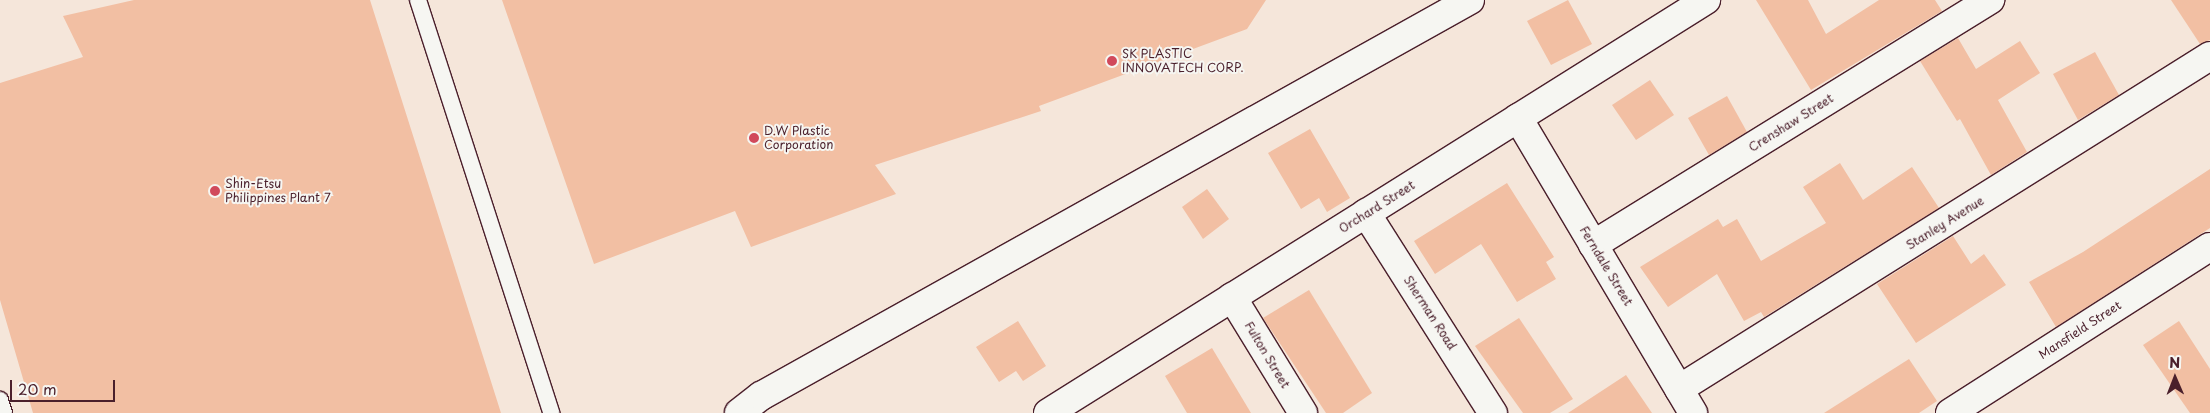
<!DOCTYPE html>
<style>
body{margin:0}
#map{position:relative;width:2210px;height:413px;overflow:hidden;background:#f5e6da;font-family:"Playpen Sans",sans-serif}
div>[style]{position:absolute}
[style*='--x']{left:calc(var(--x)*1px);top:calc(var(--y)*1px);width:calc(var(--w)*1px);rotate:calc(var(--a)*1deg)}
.building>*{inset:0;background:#f2bfa3}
.roads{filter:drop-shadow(1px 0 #4a1f2b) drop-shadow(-1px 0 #4a1f2b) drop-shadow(0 1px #4a1f2b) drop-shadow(0 -1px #4a1f2b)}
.service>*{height:16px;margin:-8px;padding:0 8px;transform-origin:8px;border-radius:8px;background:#f6f6f2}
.minor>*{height:28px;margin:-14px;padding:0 14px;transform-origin:14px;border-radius:14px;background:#f6f6f2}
.dots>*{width:14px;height:14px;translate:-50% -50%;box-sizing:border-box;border:2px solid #f6f6f2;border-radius:50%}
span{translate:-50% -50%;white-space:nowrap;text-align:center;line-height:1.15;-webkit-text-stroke:4px #f6f6f2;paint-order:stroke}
.poi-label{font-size:12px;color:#4a1f2b}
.left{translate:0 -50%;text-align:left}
.street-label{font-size:12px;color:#4a1f2b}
.north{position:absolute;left:2150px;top:353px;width:50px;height:50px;-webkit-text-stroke:4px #f6f6f2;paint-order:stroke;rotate:359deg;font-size:14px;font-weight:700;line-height:20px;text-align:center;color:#4a1f2b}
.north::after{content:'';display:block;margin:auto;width:18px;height:22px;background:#4a1f2b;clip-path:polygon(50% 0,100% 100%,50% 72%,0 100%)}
.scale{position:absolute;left:10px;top:380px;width:105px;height:22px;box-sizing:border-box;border:2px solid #4a1f2b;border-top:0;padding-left:6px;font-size:15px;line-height:18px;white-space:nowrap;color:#4a1f2b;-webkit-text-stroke:4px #f6f6f2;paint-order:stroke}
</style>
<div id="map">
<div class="building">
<i style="clip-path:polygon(134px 0,370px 0,501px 413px,33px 413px,0 300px,0 83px,83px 57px,63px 16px)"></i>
<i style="clip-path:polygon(502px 0,1266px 0,1247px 29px,1039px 106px,1041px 111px,875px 165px,896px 194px,751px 247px,735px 211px,594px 264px)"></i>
<i style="clip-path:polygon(1568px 0,1592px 44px,1551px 65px,1527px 21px)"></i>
<i style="clip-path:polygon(1756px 0,1808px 0,1826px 34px,1879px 0,1935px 0,1942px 11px,1811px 90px)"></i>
<i style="clip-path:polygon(2171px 0,2210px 0,2210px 40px,2200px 44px)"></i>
<i style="clip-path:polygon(1958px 38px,1976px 69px,2020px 41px,2040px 73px,1998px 100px,2027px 152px,1991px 175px,1960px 119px,1957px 121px,1920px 61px)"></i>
<i style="clip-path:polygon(2095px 52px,2119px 95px,2078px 120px,2053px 74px)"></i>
<i style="clip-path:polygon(1650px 80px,1674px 115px,1636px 140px,1612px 105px)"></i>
<i style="clip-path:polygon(1727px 96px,1747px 132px,1709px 155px,1688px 118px)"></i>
<i style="clip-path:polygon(1310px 129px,1350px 198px,1327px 212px,1319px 198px,1301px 209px,1268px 153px)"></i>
<i style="clip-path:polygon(1840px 163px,1863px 200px,1912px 167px,1939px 208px,1764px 317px,1761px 312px,1744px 321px,1717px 274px,1668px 307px,1640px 267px,1718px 219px,1723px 227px,1737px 219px,1761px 261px,1826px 223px,1803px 187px)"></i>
<i style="clip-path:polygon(2210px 169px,2210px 228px,2056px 327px,2029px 282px,2083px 252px)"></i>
<i style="clip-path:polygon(1507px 183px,1554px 257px,1546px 262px,1556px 279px,1517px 302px,1481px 244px,1435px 274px,1414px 241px)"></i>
<i style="clip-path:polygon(1207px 189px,1229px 219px,1203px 239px,1182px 207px)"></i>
<i style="clip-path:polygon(1953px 236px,1971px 264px,1984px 254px,2006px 285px,1916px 343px,1877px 284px)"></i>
<i style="clip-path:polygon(1309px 290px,1372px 393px,1343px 413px,1326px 413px,1263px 318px)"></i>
<i style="clip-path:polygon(1519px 318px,1573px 399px,1550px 413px,1523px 413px,1475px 346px)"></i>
<i style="clip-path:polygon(1018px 321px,1046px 366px,1023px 381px,1016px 371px,999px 382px,976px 347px)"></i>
<i style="clip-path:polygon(2179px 321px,2210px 369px,2210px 413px,2190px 413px,2143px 345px)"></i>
<i style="clip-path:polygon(1212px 348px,1251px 413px,1187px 413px,1165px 376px)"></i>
<i style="clip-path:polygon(1909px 359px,1937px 401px,1919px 413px,1824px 413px)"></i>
<i style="clip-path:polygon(1626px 375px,1652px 413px,1568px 413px)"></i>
</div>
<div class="roads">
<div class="service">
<i style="--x:418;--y:0;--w:434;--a:72.1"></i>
<i style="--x:0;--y:400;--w:14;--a:73"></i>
</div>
<div class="minor">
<i style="--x:1518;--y:118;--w:343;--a:59.3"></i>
<i style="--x:1366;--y:213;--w:237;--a:57.6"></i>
<i style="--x:1593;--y:245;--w:467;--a:-31.7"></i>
<i style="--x:1232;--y:297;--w:136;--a:58.5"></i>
<i style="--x:1679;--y:389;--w:627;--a:-32.09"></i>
<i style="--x:739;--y:413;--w:28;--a:-38"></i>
<i style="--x:761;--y:396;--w:812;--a:-29.18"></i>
<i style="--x:1048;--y:413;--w:777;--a:-32.11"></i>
<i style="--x:1950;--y:413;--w:308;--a:-32.6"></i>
</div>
</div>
<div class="dots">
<i style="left:1112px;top:61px;background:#d1495b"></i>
<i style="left:754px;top:138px;background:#d1495b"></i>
<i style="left:215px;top:191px;background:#d1495b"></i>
</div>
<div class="poi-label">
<span class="left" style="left:1122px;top:61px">SK PLASTIC<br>INNOVATECH CORP.</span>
<span class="left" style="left:764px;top:138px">D.W Plastic<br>Corporation</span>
<span class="left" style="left:225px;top:191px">Shin-Etsu<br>Philippines Plant 7</span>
</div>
<div class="street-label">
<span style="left:1791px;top:123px;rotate:-32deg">Crenshaw Street</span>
<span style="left:1377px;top:207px;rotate:-32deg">Orchard Street</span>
<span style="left:1945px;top:223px;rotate:-32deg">Stanley Avenue</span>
<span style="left:1606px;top:266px;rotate:59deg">Ferndale Street</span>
<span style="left:1430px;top:313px;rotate:57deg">Sherman Road</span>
<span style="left:2080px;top:330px;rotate:-33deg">Mansfield Street</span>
<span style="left:1267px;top:355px;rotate:59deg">Fulton Street</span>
</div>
<div class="north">N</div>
<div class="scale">20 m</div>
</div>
